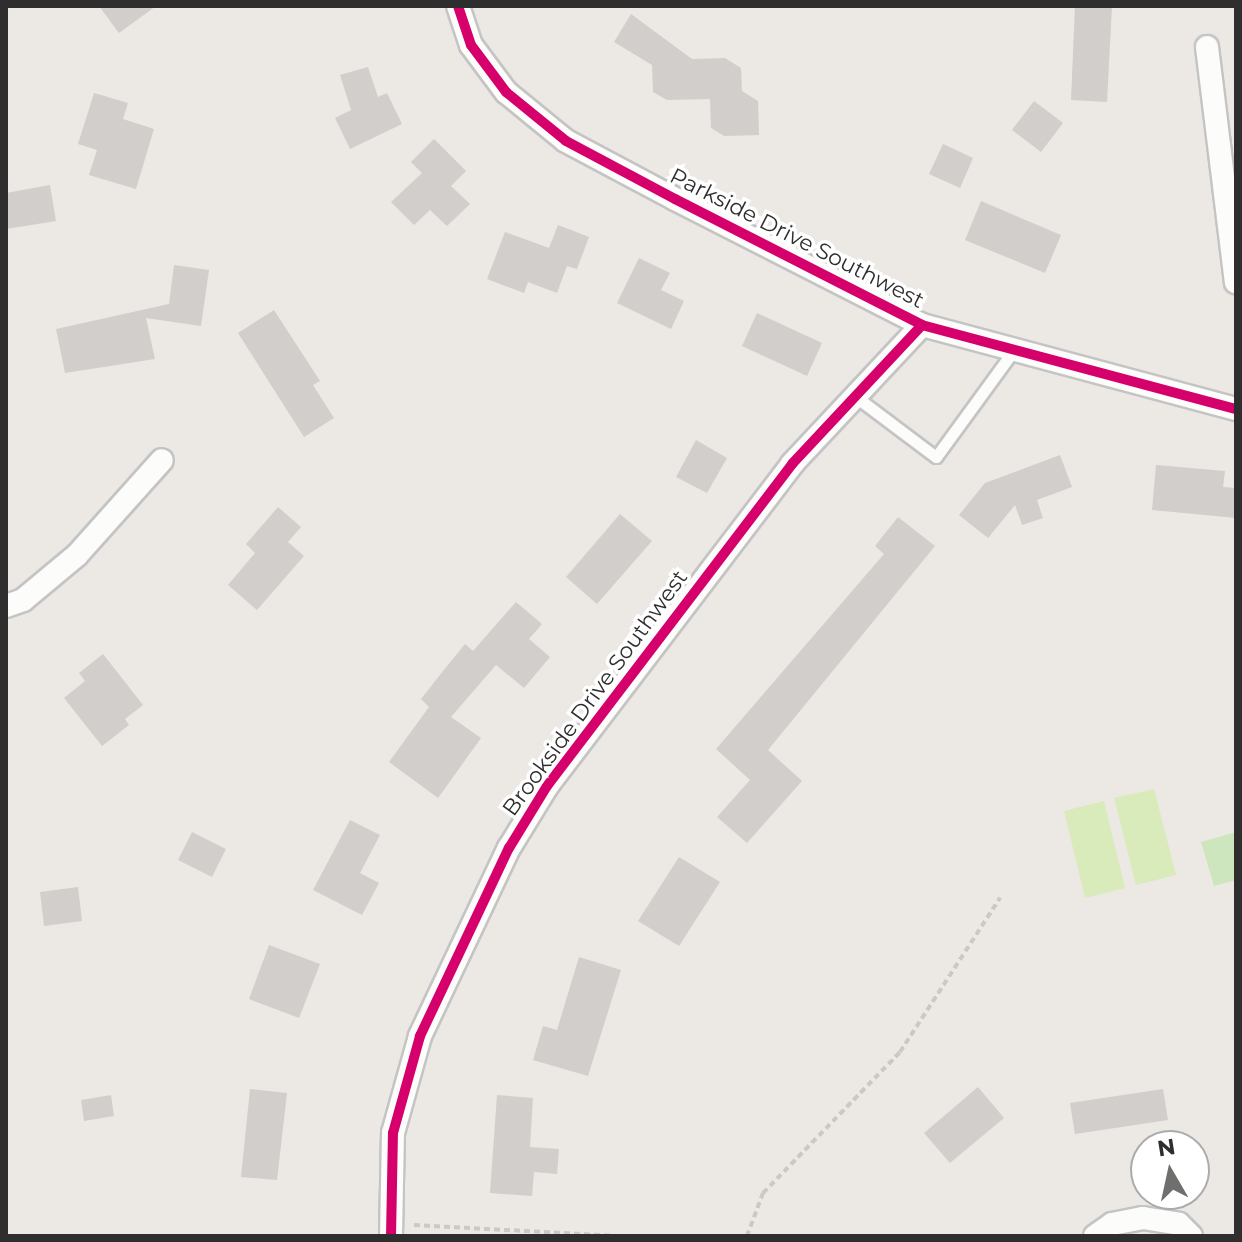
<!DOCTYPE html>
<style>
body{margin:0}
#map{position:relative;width:1242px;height:1242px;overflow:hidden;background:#ece8e4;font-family:Montserrat,sans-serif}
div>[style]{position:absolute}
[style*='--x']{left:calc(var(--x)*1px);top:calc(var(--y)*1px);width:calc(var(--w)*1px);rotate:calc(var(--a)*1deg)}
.green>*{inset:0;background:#cee6be}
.pitch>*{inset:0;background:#d9eabb}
.building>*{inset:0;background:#d1cecb}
.path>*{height:4px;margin-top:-2px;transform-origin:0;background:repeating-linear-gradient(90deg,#c9c9c8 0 6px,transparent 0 10px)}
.roads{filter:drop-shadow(2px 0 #c5c4c5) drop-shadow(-2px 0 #c5c4c5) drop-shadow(0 2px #c5c4c5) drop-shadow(0 -2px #c5c4c5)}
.lane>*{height:11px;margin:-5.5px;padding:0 5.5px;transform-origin:5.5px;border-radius:5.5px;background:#fcfcfb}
.street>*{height:22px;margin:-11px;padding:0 11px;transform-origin:11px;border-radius:11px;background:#fcfcfb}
.cycleway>*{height:10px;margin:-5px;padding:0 5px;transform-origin:5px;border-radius:5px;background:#d6006c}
span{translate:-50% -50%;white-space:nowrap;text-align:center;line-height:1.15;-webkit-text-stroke:7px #fff;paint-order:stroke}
.street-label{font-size:22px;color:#2e2e2e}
.frame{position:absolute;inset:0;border:8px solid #2e2e2e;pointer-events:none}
.north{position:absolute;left:1130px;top:1130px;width:80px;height:80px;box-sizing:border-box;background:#fff;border:2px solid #ababab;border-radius:50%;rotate:351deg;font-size:22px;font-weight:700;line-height:32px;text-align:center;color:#2e2e2e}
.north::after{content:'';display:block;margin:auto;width:28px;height:36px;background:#706f6e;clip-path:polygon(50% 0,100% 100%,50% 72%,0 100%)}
</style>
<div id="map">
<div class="green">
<i style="clip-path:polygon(1236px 832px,1236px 880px,1214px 886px,1201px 842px)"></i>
</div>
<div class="pitch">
<i style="clip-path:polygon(1154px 789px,1176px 875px,1136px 885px,1114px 798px)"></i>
<i style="clip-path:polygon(1104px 801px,1125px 888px,1085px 898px,1064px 811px)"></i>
</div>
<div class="building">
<i style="clip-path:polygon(99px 6px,156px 6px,119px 33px)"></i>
<i style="clip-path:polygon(1075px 6px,1112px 6px,1107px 102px,1071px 100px)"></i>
<i style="clip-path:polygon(631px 14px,692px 59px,725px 58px,741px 68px,742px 91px,758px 101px,759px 135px,724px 136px,711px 128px,710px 99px,667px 100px,653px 92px,652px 65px,614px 42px)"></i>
<i style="clip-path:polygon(368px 67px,378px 97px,387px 93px,402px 124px,350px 149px,335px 118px,351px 110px,340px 75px)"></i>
<i style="clip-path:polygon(94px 93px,128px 103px,123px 119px,154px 129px,136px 189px,89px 175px,97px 150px,78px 144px)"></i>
<i style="clip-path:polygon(1034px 101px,1063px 123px,1041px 152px,1012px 130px)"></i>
<i style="clip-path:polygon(434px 139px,466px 171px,451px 186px,470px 204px,447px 226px,430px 210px,414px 225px,391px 202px,422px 173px,411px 162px)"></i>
<i style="clip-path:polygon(943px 144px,973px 158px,960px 188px,929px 174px)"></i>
<i style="clip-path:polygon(50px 185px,56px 221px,6px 229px,6px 193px)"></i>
<i style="clip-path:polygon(981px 201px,1061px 235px,1045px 273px,965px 240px)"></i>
<i style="clip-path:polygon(558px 225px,589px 237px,577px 269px,567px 266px,557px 293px,528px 282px,524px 293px,487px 279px,505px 232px,549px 248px)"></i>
<i style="clip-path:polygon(639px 258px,670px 273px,661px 290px,684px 301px,671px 329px,617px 303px)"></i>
<i style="clip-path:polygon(174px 265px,209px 270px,201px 326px,146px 318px,155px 359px,65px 373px,56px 329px,169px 304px)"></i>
<i style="clip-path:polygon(274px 310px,320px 381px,313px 385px,334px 418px,304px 437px,238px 333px)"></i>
<i style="clip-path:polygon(757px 313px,822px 343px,807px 376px,742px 346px)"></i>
<i style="clip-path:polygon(696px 440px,727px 458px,707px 493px,676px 477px)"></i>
<i style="clip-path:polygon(1060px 455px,1072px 487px,1037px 500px,1043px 518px,1022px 525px,1015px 505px,988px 538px,959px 515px,985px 483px)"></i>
<i style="clip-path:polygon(1156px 465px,1225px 471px,1223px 487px,1236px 488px,1236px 518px,1152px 510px)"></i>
<i style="clip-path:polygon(278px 507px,301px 527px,288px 542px,304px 556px,257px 610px,228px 585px,255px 553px,246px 544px)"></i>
<i style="clip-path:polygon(620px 514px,652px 541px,597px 604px,566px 577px)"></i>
<i style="clip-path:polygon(898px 517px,935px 546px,768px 750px,802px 781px,747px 843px,717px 817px,750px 780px,716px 749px,884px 554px,875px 546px)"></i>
<i style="clip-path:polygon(516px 602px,542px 624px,529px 639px,550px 657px,524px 688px,496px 665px,451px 717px,481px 738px,438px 798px,389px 762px,429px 707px,421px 699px,447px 666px,465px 644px,473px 651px)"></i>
<i style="clip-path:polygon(103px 654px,143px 705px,125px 719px,129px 725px,102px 746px,64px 698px,85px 681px,79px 673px)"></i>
<i style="clip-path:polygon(350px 820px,380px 835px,360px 873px,379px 883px,362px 915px,313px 890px)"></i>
<i style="clip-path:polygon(192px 832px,226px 849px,212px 877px,178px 860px)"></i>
<i style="clip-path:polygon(679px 857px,720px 882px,679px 946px,638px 921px)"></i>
<i style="clip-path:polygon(78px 887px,82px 921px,44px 926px,40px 892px)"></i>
<i style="clip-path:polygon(269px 945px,320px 964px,299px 1018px,249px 999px)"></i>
<i style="clip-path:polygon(579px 957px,621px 970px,588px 1076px,533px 1060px,543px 1026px,557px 1030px)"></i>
<i style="clip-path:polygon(978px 1087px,1004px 1118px,950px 1163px,924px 1133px)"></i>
<i style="clip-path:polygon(250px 1089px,287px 1093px,277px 1180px,241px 1177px)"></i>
<i style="clip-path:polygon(1163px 1089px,1168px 1120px,1075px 1134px,1070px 1103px)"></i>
<i style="clip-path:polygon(111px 1095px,114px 1116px,84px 1121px,81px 1100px)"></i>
<i style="clip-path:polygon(497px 1095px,533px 1098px,530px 1147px,559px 1149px,557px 1174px,534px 1172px,532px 1196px,490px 1193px)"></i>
</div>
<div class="path">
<i style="--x:414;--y:1225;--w:200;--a:3.1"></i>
<i style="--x:747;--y:1236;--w:46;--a:-69.6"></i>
<i style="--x:763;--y:1193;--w:197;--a:-45.8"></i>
<i style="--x:900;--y:1052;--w:184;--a:-57"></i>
</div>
<div class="roads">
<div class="lane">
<i style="--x:856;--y:397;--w:100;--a:36.9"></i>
<i style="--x:936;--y:457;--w:132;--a:-53.9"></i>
</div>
<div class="street">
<i style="--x:458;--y:6;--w:41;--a:71.6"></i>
<i style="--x:471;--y:45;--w:59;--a:53.3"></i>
<i style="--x:506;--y:92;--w:77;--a:39.2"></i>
<i style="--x:566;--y:141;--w:123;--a:28"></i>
<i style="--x:675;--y:199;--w:277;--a:27"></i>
<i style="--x:922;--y:325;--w:325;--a:15"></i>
<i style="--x:1207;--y:47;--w:237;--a:83"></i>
<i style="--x:6;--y:606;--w:18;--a:-19"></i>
<i style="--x:23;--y:600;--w:70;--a:-39.8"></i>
<i style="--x:77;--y:555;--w:127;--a:-48.2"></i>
<i style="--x:391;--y:1236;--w:103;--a:-88.9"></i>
<i style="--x:393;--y:1133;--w:101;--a:-74.4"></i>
<i style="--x:420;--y:1036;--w:208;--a:-64.7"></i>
<i style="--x:509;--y:848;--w:73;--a:-58.5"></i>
<i style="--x:547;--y:786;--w:405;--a:-52.7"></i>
<i style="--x:792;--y:464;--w:190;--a:-46.9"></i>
<i style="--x:1095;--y:1236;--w:21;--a:-35"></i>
<i style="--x:1112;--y:1224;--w:32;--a:-11"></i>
<i style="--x:1143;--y:1218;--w:36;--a:9"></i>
<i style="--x:1179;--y:1224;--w:17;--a:45"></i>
</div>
</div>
<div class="cycleway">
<i style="--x:458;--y:6;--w:41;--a:71.6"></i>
<i style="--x:471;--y:45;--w:59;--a:53.3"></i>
<i style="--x:506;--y:92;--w:77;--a:39.2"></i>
<i style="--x:566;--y:141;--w:123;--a:28"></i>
<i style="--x:675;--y:199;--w:277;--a:27"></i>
<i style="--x:922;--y:325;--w:325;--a:15"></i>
<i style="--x:391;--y:1236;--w:103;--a:-88.9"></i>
<i style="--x:393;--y:1133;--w:101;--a:-74.4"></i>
<i style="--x:420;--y:1036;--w:208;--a:-64.7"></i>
<i style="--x:509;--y:848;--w:73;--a:-58.5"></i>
<i style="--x:547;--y:786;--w:405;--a:-52.7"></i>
<i style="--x:792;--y:464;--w:190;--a:-46.9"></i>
</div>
<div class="street-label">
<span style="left:797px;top:238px;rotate:27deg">Parkside Drive Southwest</span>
<span style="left:595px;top:693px;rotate:-54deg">Brookside Drive Southwest</span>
</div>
<div class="frame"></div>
<div class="north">N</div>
</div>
